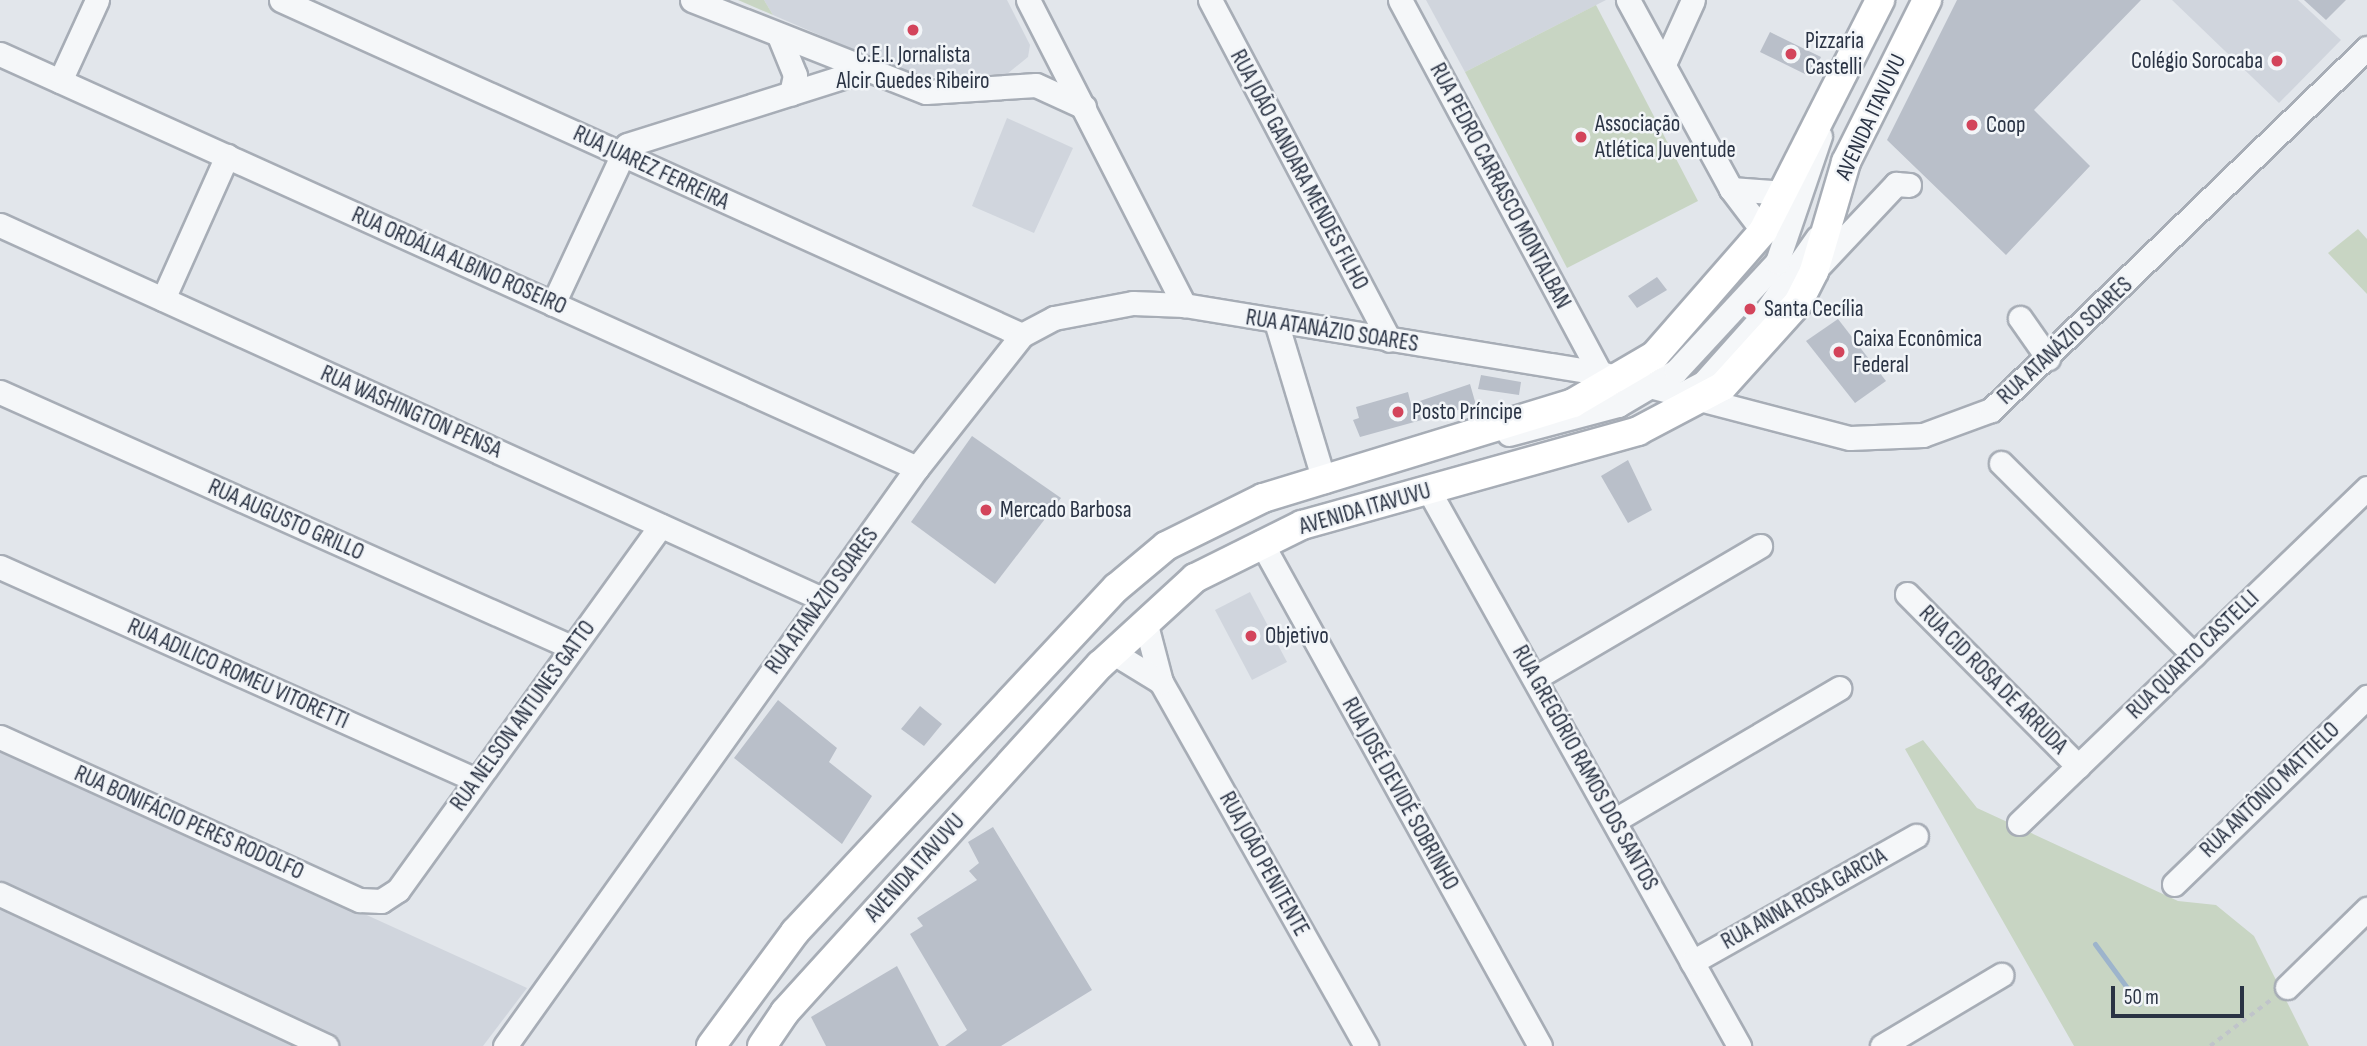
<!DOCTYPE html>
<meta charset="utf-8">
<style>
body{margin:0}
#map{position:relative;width:2367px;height:1046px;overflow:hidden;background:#e2e6eb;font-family:"Sofia Sans Condensed",sans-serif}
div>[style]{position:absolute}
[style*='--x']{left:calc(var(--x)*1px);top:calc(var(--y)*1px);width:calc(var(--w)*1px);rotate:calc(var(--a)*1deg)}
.built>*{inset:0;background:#d0d5dd}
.green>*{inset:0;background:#c8d5c3}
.stream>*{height:5px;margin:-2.5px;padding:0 2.5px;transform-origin:2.5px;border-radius:2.5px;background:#9db4cc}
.building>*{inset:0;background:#b9bfc9}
.path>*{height:3.5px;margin-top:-1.75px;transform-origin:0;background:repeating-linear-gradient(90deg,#c0c4ca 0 5px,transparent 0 10px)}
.roads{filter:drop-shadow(2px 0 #a7adb6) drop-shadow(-2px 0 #a7adb6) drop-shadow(0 2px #a7adb6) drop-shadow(0 -2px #a7adb6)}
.minor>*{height:23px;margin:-11.5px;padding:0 11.5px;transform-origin:11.5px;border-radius:11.5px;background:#f5f7f9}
.major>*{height:28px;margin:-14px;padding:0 14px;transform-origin:14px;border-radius:14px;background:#fff}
.dots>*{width:19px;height:19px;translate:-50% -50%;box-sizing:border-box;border:4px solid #f2f5f8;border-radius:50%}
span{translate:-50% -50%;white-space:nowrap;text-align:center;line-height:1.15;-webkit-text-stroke:5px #f2f5f8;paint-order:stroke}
.poi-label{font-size:23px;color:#2a3344}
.left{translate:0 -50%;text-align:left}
.right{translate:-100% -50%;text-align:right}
.street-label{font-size:23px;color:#2a3344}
.scale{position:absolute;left:2111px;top:986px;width:133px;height:32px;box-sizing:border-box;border:4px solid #2a3344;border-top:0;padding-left:9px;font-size:21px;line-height:24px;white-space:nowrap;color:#2a3344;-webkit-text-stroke:5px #f2f5f8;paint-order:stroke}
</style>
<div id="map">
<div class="built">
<i style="clip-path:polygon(764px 0,1007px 0,1030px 45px,1028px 57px,1007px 74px,919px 78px,773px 15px)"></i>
<i style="clip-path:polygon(1426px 0,1606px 0,1465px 72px)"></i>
<i style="clip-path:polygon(2172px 0,2298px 0,2341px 40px,2279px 103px)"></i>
<i style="clip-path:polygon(1007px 118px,1073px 148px,1034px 233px,972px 206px)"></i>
<i style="clip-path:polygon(1250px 592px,1287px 662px,1252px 680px,1215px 610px)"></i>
<i style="clip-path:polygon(0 748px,527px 988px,483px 1046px,0 1046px)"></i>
</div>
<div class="green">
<i style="clip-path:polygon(738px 0,764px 0,773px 15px)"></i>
<i style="clip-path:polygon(1596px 5px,1698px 201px,1567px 268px,1465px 72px)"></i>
<i style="clip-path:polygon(2358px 229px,2367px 239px,2367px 294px,2328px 253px)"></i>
<i style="clip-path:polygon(1923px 740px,1977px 808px,2178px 901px,2216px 905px,2254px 936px,2309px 1046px,2074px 1046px,1905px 749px)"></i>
</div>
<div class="stream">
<i style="--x:2095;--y:944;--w:74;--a:53.7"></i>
</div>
<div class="building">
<i style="clip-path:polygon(1957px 0,2141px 0,2034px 110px,2090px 166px,2006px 255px,1887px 140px)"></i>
<i style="clip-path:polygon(2304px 0,2346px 0,2326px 20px)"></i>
<i style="clip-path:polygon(1770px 32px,1821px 57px,1811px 77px,1760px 52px)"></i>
<i style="clip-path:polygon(1657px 277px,1667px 290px,1637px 308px,1628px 296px)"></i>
<i style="clip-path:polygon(1838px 319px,1886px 381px,1855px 403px,1806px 341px)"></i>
<i style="clip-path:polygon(1481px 375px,1521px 382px,1519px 395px,1478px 389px)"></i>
<i style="clip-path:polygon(1470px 384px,1476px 405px,1360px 437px,1353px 420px,1359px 418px,1356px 407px,1408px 392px,1411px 404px)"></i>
<i style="clip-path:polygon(972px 436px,1061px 498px,995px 584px,911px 522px)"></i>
<i style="clip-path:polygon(1628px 460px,1652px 510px,1628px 523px,1601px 476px)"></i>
<i style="clip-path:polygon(778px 700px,837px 748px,829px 762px,872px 796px,842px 844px,734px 758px)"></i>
<i style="clip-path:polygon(920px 706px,942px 724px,924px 746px,901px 729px)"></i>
<i style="clip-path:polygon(993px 827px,1092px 990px,1001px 1046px,945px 1046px,967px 1030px,910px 934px,923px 926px,917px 918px,977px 880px,969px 871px,979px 863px,968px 842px)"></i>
<i style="clip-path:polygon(897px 966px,939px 1046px,826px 1046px,811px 1017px)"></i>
</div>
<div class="path">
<i style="--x:2210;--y:1046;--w:78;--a:-37.2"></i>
</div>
<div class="roads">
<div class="minor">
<i style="--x:281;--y:0;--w:813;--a:24.33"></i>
<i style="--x:692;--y:0;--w:251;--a:21.5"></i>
<i style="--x:926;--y:92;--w:110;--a:-3.6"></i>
<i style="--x:1036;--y:85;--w:53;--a:24.6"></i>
<i style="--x:1028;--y:0;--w:343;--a:62.9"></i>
<i style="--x:1210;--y:0;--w:384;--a:62.2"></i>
<i style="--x:1400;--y:0;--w:423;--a:61.8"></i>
<i style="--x:1628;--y:0;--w:215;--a:61.4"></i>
<i style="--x:1731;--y:189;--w:53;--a:52.7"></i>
<i style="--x:779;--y:36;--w:42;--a:67.7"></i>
<i style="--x:795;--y:75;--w:19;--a:102"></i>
<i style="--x:0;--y:54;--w:1006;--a:24.3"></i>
<i style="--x:1664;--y:64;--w:70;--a:-65.6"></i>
<i style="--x:60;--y:81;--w:89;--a:-65.4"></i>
<i style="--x:1731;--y:189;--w:54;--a:4.2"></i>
<i style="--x:0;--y:225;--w:903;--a:24.46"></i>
<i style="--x:1814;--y:271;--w:120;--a:-46.7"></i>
<i style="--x:1896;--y:184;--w:13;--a:4"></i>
<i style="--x:163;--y:299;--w:157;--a:-65.9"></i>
<i style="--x:553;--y:304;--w:175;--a:-65"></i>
<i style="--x:627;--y:145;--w:246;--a:-17.5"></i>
<i style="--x:2020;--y:318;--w:49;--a:55"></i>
<i style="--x:1277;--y:325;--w:163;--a:73.2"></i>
<i style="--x:0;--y:392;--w:625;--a:24.06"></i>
<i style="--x:1680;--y:395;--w:27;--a:-28"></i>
<i style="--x:1704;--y:382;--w:86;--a:-48.3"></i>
<i style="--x:1761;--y:318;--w:98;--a:-55"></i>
<i style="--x:1509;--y:434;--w:113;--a:-14.9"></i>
<i style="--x:1618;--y:405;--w:67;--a:-30.4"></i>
<i style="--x:1676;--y:371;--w:149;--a:-47.2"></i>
<i style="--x:1777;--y:262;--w:133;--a:-71.2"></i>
<i style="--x:2001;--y:463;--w:272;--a:44.9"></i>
<i style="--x:1429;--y:491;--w:636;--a:60.81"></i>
<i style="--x:1261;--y:542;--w:576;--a:61.03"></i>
<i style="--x:0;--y:567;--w:521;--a:24.11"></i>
<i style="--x:1907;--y:594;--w:243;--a:45.2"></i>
<i style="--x:1145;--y:621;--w:63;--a:75.3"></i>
<i style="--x:1161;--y:682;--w:418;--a:60.6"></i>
<i style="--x:1112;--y:652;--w:57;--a:31.5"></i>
<i style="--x:1535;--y:678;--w:261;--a:-30.4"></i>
<i style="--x:0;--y:737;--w:395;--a:24.4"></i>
<i style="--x:360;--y:900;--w:21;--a:3"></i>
<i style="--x:381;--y:901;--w:20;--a:-33"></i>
<i style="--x:398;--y:890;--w:449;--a:-54.2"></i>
<i style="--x:1617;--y:819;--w:258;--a:-30.5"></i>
<i style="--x:2019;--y:823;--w:483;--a:-43.9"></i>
<i style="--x:2174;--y:884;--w:269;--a:-44.1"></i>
<i style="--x:0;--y:894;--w:360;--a:25"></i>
<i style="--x:1692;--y:962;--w:257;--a:-29.4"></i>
<i style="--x:2287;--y:987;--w:112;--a:-44.3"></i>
<i style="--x:505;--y:1046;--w:710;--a:-54.52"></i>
<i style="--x:917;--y:468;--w:169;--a:-51.7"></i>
<i style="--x:1022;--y:335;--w:36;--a:-28"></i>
<i style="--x:1054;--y:318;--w:80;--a:-10.8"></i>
<i style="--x:1133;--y:303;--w:51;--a:2.2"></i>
<i style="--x:1184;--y:305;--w:422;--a:9.3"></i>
<i style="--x:1600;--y:373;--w:258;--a:14.6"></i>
<i style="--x:1850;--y:438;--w:73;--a:-2.4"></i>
<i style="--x:1923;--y:435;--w:72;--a:-20.2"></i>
<i style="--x:1991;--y:410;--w:522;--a:-43.91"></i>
<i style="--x:1882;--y:1046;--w:139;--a:-30.8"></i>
</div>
<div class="major">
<i style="--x:711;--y:1046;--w:142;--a:-53.6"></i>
<i style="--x:795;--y:932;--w:471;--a:-47"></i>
<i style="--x:1116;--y:588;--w:65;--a:-40"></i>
<i style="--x:1166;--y:546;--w:108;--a:-26.3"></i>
<i style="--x:1263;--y:498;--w:324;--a:-17"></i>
<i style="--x:1573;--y:403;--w:95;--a:-30.3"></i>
<i style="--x:1655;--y:355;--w:164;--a:-48.9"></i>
<i style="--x:1763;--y:231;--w:259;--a:-63.1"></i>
<i style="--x:762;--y:1046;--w:41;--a:-55.9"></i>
<i style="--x:785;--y:1012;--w:469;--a:-47.8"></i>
<i style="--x:1100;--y:665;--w:129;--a:-42.5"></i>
<i style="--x:1195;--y:578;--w:119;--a:-26.4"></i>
<i style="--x:1302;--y:525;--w:349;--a:-15.6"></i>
<i style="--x:1638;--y:431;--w:96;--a:-27.9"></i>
<i style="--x:1723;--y:386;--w:112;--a:-47.9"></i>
<i style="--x:1798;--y:303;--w:36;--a:-63"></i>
<i style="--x:1814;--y:271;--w:114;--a:-73.6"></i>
<i style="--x:1846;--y:162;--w:181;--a:-63.4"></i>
</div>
</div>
<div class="dots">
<i style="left:913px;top:30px;background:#d3445b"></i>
<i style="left:1791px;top:54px;background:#d3445b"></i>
<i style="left:2277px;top:61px;background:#d3445b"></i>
<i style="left:1972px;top:125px;background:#d3445b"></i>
<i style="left:1581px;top:137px;background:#d3445b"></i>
<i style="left:1750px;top:309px;background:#d3445b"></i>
<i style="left:1839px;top:352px;background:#d3445b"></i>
<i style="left:1398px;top:412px;background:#d3445b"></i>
<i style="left:986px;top:510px;background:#d3445b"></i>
<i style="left:1251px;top:636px;background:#d3445b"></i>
</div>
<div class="poi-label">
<span class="left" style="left:1805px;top:54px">Pizzaria<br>Castelli</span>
<span style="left:913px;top:68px">C.E.I. Jornalista<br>Alcir Guedes Ribeiro</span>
<span class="right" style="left:2263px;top:61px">Colégio Sorocaba</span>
<span class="left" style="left:1595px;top:137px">Associação<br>Atlética Juventude</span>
<span class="left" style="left:1986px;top:125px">Coop</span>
<span class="left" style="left:1764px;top:309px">Santa Cecília</span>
<span class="left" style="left:1853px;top:352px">Caixa Econômica<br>Federal</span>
<span class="left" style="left:1412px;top:412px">Posto Príncipe</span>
<span class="left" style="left:1000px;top:510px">Mercado Barbosa</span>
<span class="left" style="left:1265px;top:636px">Objetivo</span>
</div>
<div class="street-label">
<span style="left:1871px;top:117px;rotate:-65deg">AVENIDA ITAVUVU</span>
<span style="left:651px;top:168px;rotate:25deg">RUA JUAREZ FERREIRA</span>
<span style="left:1299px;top:170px;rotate:62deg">RUA JOÃO GANDARA MENDES FILHO</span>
<span style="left:1500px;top:186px;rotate:62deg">RUA PEDRO CARRASCO MONTALBAN</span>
<span style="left:459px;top:261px;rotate:24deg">RUA ORDÁLIA ALBINO ROSEIRO</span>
<span style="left:1332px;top:331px;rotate:9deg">RUA ATANÁZIO SOARES</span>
<span style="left:2065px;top:341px;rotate:-43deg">RUA ATANÁZIO SOARES</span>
<span style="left:411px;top:412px;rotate:24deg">RUA WASHINGTON PENSA</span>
<span style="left:1365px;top:509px;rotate:-16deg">AVENIDA ITAVUVU</span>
<span style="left:286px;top:520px;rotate:24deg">RUA AUGUSTO GRILLO</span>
<span style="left:822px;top:601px;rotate:-54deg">RUA ATANÁZIO SOARES</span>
<span style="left:2193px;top:655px;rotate:-44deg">RUA QUARTO CASTELLI</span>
<span style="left:238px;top:674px;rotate:24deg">RUA ADILICO ROMEU VITORETTI</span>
<span style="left:1993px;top:680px;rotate:45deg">RUA CID ROSA DE ARRUDA</span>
<span style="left:523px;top:716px;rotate:-54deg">RUA NELSON ANTUNES GATTO</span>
<span style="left:1585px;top:768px;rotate:61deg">RUA GREGÓRIO RAMOS DOS SANTOS</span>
<span style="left:2270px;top:790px;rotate:-44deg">RUA ANTÔNIO MATTIELO</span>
<span style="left:1400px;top:794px;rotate:61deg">RUA JOSÉ DEVIDÉ SOBRINHO</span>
<span style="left:189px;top:823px;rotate:24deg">RUA BONIFÁCIO PERES RODOLFO</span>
<span style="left:1264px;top:864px;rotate:61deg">RUA JOÃO PENITENTE</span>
<span style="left:915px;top:868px;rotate:-48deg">AVENIDA ITAVUVU</span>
<span style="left:1804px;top:899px;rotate:-29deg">RUA ANNA ROSA GARCIA</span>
</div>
<div class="scale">50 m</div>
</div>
